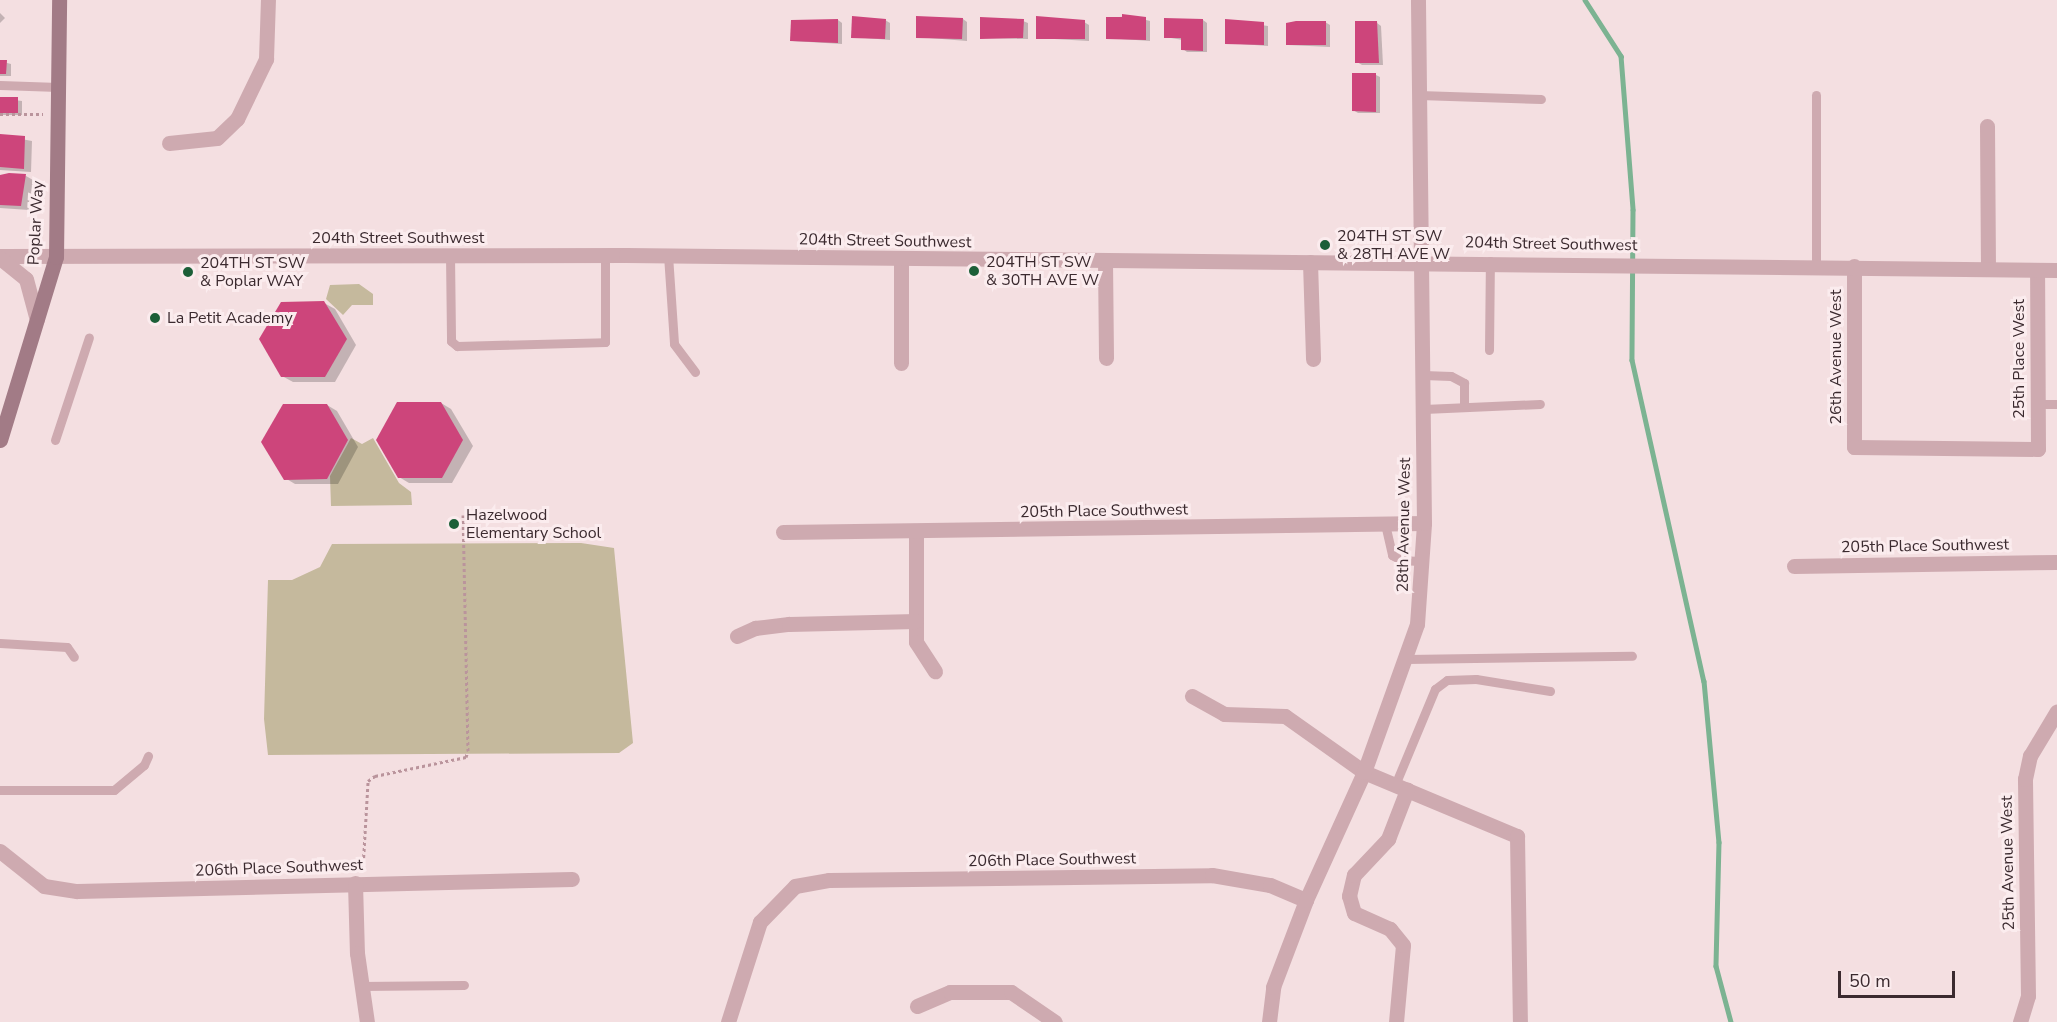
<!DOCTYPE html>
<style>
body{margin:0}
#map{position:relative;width:2057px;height:1022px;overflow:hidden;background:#f4dfe1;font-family:"Nunito Sans",sans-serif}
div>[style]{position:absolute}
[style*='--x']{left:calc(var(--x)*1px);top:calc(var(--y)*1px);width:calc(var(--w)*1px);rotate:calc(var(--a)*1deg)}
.green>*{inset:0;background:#c5b99d}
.shadow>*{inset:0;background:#0003}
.stream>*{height:4.5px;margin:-2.25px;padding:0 2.25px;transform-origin:2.25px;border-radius:2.25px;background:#7cb392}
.building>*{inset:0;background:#cd457b}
.path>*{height:3px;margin-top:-1.5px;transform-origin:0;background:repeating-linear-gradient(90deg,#ba949c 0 3px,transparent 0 6px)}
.service>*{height:9px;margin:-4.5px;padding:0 4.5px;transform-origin:4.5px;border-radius:4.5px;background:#ceaab0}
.minor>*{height:15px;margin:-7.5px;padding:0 7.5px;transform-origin:7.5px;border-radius:7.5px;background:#ceaab0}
.tertiary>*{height:15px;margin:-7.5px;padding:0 7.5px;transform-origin:7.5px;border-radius:7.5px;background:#ceaab0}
.secondary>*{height:15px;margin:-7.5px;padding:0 7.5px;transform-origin:7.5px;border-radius:7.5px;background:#a27b86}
.dots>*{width:16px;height:16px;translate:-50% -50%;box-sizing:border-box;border:3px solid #fbecee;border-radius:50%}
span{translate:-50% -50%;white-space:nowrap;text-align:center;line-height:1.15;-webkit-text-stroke:6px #fbecee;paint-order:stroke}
.street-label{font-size:16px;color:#3b2a2f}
.poi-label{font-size:16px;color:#3b2a2f}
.left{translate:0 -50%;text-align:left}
.scale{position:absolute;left:1838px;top:971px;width:117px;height:27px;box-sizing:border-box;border:3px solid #3b2a2f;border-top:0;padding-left:8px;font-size:18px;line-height:21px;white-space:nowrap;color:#3b2a2f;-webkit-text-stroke:4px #fbecee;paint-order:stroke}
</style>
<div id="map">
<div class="green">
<i style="clip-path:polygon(359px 284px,373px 294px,373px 305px,352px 305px,343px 315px,326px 299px,330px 285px)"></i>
<i style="clip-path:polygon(351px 438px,362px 444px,373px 438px,399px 483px,411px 492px,412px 505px,331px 506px,330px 476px)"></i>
<i style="clip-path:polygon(581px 543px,614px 548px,633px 743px,619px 753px,268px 755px,264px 719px,268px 580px,292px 580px,320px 567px,332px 544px)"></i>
</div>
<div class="shadow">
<i style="clip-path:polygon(0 13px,5px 18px,0 23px)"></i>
<i style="clip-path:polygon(1131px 16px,1150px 21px,1150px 41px,1107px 38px,1107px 18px)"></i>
<i style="clip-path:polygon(963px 19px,967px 22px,967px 41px,917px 37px)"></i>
<i style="clip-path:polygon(838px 20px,842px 23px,842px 44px,792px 41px)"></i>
<i style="clip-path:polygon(885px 20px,890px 23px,890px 40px,853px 37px)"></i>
<i style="clip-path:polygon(1203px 20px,1207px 23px,1207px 52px,1187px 52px,1183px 49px,1183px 40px,1165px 37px)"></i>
<i style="clip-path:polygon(1227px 20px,1268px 26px,1268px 46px,1227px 43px)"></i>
<i style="clip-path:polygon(1023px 21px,1028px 23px,1028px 39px,982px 38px)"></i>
<i style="clip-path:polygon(1084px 22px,1089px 25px,1089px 41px,1037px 38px)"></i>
<i style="clip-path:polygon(1325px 22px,1330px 25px,1330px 47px,1288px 45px)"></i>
<i style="clip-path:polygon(1377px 23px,1381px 26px,1383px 65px,1362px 65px,1357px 62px)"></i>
<i style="clip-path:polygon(0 61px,11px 64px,11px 76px,0 76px)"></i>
<i style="clip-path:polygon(1376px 75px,1380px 77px,1380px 113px,1358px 113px,1353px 110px)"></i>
<i style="clip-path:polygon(0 98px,22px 101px,22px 115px,0 115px)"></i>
<i style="clip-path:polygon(0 135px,32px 141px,31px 172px,0 170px)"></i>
<i style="clip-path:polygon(0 176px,26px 176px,33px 180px,29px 210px,0 208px)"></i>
<i style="clip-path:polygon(324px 303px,335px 309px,356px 345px,335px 382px,293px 382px,282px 376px)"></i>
<i style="clip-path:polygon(441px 403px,451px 409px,473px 446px,452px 483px,409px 483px,399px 477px)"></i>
<i style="clip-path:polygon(327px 405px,337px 411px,358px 447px,338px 484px,295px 484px,285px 478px)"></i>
</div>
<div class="stream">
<i style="--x:1585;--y:0;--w:67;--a:57.3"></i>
<i style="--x:1621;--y:56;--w:154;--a:85.5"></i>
<i style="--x:1633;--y:210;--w:150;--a:90.4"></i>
<i style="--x:1632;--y:360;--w:329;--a:77.4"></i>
<i style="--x:1704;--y:681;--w:162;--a:84.7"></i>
<i style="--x:1719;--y:842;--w:124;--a:91.4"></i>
<i style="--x:1716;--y:966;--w:58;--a:75"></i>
</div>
<div class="building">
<i style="clip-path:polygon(1122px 14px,1146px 17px,1146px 40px,1106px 39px,1106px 17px,1122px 17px)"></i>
<i style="clip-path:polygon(852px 16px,886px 19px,885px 39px,851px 38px)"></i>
<i style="clip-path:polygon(916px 16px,963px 18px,962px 39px,916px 38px)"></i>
<i style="clip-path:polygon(1036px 16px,1085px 20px,1085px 39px,1036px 39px)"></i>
<i style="clip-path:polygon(980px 17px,1024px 19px,1023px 38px,980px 39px)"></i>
<i style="clip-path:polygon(1164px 18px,1203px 19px,1203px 51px,1181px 50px,1181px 38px,1164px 38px)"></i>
<i style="clip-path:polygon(838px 19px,838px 43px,790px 41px,791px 20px)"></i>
<i style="clip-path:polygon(1225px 19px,1264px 22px,1264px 45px,1225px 44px)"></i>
<i style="clip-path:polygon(1296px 21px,1326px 21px,1326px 45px,1286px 45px,1286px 23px)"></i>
<i style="clip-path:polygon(1355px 21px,1377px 21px,1379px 63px,1355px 63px)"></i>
<i style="clip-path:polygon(0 60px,7px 60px,6px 74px,0 74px)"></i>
<i style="clip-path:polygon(1352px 73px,1376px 73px,1376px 112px,1352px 111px)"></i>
<i style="clip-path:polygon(0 97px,18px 97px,18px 113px,0 113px)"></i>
<i style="clip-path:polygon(0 134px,25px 136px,24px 169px,0 167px)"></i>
<i style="clip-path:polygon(9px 173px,26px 174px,21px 206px,0 205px,0 175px)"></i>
<i style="clip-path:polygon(324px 301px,347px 339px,325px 377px,281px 377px,259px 339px,281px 302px)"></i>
<i style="clip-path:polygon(397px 402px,441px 402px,463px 440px,442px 478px,398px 478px,376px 440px)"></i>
<i style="clip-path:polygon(283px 404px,327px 404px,348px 440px,327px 479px,284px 480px,261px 442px)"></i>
</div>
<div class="path">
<i style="--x:0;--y:114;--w:43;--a:0"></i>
<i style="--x:363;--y:869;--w:88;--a:-86.7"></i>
<i style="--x:368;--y:781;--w:9;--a:-36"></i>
<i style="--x:375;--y:776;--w:93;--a:-11.8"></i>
<i style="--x:466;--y:757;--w:6;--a:-72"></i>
<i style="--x:468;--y:751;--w:236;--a:-91.2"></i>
</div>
<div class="service">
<i style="--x:0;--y:85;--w:58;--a:2"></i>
<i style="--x:1419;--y:95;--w:122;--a:1.9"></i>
<i style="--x:1816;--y:95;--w:171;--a:90"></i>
<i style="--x:450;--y:255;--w:86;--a:89.3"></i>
<i style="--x:451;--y:341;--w:8;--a:40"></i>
<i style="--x:457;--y:346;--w:148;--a:-1.5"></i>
<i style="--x:605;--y:342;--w:87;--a:-90"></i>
<i style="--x:668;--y:255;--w:89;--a:86.1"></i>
<i style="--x:674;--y:344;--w:35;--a:53"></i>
<i style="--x:1489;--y:350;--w:89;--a:-89.4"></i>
<i style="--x:1423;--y:375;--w:28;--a:2"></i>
<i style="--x:1451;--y:376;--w:15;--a:28"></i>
<i style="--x:1464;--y:383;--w:24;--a:90"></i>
<i style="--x:2038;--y:404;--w:19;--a:0"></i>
<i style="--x:1424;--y:409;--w:116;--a:-2.5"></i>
<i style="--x:55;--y:440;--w:108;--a:-71.7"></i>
<i style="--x:1385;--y:524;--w:32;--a:77"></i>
<i style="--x:1392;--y:555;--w:10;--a:29"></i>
<i style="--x:1401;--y:560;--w:22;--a:3"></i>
<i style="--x:0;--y:643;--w:67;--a:3.4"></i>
<i style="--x:67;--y:647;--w:12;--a:55"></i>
<i style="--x:1407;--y:659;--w:225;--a:-0.8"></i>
<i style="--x:1395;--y:785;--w:104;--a:-67.4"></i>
<i style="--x:1435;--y:689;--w:15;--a:-37"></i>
<i style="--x:1447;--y:680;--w:29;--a:-2"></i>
<i style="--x:1476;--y:679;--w:75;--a:9.2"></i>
<i style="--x:0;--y:790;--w:114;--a:0"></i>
<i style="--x:114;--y:790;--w:39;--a:-40"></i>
<i style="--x:144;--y:765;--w:10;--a:-66"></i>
<i style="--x:360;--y:986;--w:104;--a:-0.6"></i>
</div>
<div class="minor">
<i style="--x:1987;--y:126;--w:142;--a:89.6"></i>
<i style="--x:169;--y:143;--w:48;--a:-5.9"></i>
<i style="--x:217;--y:138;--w:28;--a:-44"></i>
<i style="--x:237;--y:119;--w:67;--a:-64.2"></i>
<i style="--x:266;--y:59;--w:59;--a:-88.1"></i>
<i style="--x:901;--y:259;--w:104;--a:90"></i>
<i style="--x:1105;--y:261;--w:97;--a:89.4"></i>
<i style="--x:1310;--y:262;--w:97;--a:88.2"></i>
<i style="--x:1854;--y:266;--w:181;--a:90"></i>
<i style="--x:1854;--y:447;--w:184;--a:0.6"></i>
<i style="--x:2038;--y:449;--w:179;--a:-90.3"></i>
<i style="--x:916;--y:531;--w:111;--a:90"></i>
<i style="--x:916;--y:642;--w:35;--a:57"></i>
<i style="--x:783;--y:532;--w:641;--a:-0.8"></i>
<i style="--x:1794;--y:566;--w:263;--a:-0.9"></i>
<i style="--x:737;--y:636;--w:20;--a:-24"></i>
<i style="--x:755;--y:628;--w:34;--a:-7"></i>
<i style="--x:789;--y:624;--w:127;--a:-1.4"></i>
<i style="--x:1192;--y:696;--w:37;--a:29"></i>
<i style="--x:1224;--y:714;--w:61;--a:1.9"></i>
<i style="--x:1285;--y:716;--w:97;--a:35.3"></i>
<i style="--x:1364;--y:772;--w:166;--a:22.7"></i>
<i style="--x:1517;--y:836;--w:186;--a:89.1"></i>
<i style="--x:0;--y:851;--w:56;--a:38.5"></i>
<i style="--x:44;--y:886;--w:33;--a:9"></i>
<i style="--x:77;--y:891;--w:495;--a:-1.4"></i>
<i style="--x:355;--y:883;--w:70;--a:88.4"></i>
<i style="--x:357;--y:953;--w:70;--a:81.8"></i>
<i style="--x:917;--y:1006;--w:36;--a:-23"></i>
<i style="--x:950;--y:992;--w:61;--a:0"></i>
<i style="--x:1011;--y:992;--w:53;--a:34.3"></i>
<i style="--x:728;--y:1022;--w:105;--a:-72.3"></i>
<i style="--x:760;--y:922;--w:50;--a:-45.8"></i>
<i style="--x:795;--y:886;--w:35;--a:-10"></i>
<i style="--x:829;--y:880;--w:383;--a:-0.7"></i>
<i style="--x:1212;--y:875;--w:59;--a:9.8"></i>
<i style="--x:1270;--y:885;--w:39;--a:23"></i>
<i style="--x:1396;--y:1022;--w:77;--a:-84.8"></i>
<i style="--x:1403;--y:945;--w:21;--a:-129"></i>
<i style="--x:1390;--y:929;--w:39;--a:-156"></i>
<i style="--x:1354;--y:913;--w:18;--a:-106"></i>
<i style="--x:1349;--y:896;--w:22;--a:-77"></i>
<i style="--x:1354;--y:875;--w:50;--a:-46.6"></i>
<i style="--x:1388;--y:839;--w:53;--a:-68.8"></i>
<i style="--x:2020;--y:1022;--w:27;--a:-73"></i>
<i style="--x:2028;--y:996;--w:217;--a:-90.8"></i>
<i style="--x:2025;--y:779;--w:24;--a:-78"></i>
<i style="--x:2030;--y:756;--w:52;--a:-59"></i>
</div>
<div class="tertiary">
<i style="--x:0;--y:256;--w:626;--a:-0.09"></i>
<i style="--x:626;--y:255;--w:1431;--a:0.6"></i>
<i style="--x:0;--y:258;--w:33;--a:39"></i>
<i style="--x:26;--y:279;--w:42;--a:75"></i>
<i style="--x:1269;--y:1022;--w:35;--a:-83"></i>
<i style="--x:1273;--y:987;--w:93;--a:-69.2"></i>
<i style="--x:1306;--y:900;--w:141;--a:-65.6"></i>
<i style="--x:1364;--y:772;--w:157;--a:-70.3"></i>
<i style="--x:1417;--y:624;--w:101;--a:-86"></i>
<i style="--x:1424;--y:523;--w:523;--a:-90.66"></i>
</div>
<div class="secondary">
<i style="--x:0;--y:440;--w:191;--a:-73"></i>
<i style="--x:56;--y:257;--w:257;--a:-89.3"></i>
</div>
<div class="dots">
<i style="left:1325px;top:245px;background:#1c5f38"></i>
<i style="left:974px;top:271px;background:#1c5f38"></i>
<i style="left:188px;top:272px;background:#1c5f38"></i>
<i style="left:155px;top:318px;background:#1c5f38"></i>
<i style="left:454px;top:524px;background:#1c5f38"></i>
</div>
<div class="street-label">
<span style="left:36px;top:223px;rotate:-87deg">Poplar Way</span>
<span style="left:398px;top:238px">204th Street Southwest</span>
<span style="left:885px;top:241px;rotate:1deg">204th Street Southwest</span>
<span style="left:1551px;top:244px;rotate:1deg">204th Street Southwest</span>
<span style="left:1836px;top:357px;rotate:-90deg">26th Avenue West</span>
<span style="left:2019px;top:359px;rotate:-90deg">25th Place West</span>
<span style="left:1104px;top:511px;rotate:-1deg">205th Place Southwest</span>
<span style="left:1404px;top:525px;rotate:-89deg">28th Avenue West</span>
<span style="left:1925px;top:546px;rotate:-1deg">205th Place Southwest</span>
<span style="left:1052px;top:860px;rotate:-1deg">206th Place Southwest</span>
<span style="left:2008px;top:863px;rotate:-91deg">25th Avenue West</span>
<span style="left:279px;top:868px;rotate:-2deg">206th Place Southwest</span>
</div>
<div class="poi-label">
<span class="left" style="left:1337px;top:245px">204TH ST SW<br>&amp; 28TH AVE W</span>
<span class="left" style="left:986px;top:271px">204TH ST SW<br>&amp; 30TH AVE W</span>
<span class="left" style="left:200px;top:272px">204TH ST SW<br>&amp; Poplar WAY</span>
<span class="left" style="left:167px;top:318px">La Petit Academy</span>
<span class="left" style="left:466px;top:524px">Hazelwood<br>Elementary School</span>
</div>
<div class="scale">50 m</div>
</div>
